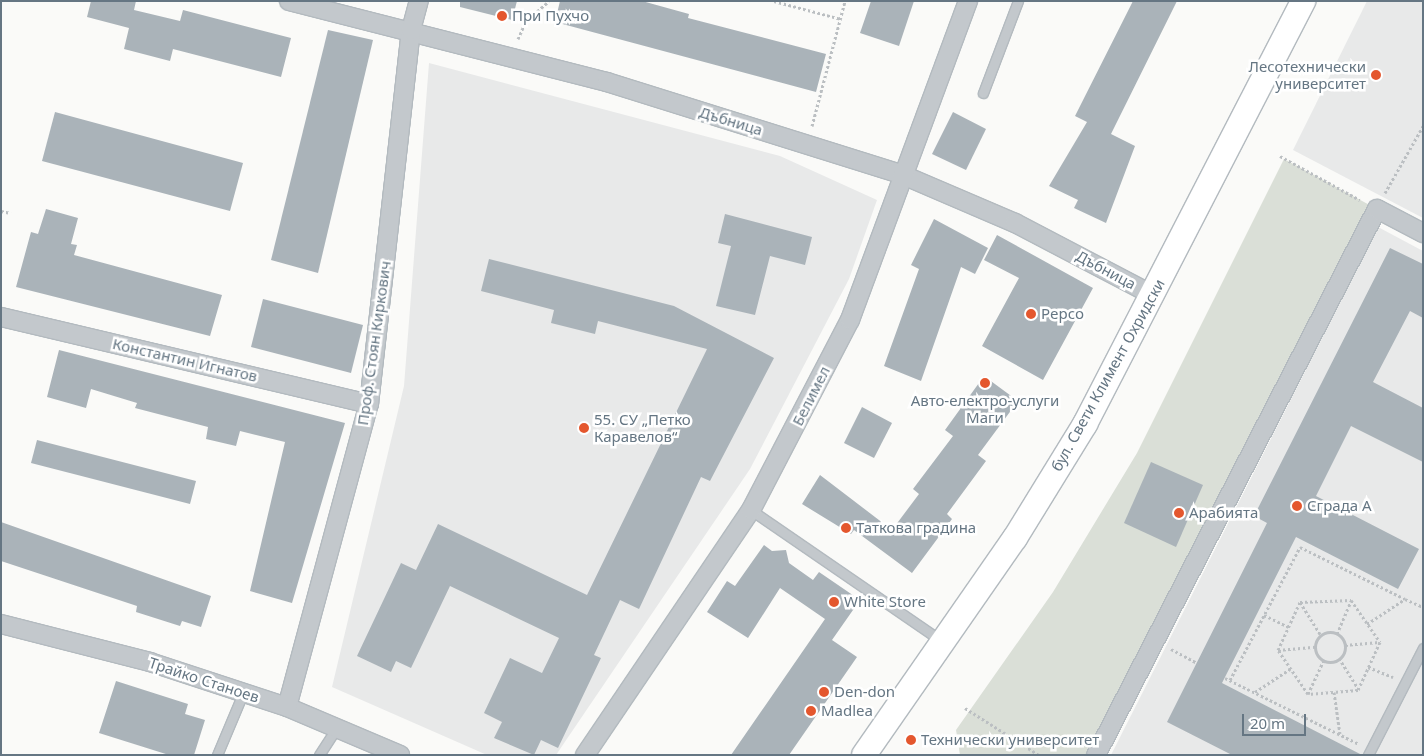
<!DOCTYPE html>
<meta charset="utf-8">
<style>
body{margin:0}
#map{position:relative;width:1424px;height:756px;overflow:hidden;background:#fafaf8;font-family:"Noto Sans",sans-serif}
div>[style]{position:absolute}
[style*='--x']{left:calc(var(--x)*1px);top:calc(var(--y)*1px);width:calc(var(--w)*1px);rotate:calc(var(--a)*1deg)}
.built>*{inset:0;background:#e8e9e9}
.green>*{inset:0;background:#dadfd7}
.building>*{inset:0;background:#aab3b9}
.path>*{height:3px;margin-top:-1.5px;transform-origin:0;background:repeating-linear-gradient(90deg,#bbbfc2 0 2.5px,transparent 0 5px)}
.path>.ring{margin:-1.5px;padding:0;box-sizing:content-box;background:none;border:3px solid #bbbfc2;border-radius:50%}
.roads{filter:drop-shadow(1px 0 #b3babf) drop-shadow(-1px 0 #b3babf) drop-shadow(0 1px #b3babf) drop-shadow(0 -1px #b3babf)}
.service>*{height:9px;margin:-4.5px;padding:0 4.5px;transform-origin:4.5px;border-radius:4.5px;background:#c3c8cc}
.minor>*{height:18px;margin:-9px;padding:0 9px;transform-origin:9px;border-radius:9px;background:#c3c8cc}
.secondary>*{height:24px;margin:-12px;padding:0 12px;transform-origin:12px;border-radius:12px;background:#fff}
.dots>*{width:14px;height:14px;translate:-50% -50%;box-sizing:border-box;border:2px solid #fff;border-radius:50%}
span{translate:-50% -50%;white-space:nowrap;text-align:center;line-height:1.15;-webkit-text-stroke:5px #fff;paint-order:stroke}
.poi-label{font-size:15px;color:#657683}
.left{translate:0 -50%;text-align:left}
.right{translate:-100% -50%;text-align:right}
.street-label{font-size:15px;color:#657683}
.frame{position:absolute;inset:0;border:2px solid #657683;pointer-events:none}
.scale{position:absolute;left:1242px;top:714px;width:64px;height:22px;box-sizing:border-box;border:2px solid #657683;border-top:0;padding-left:6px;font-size:15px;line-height:18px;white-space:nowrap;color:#657683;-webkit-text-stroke:4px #fff;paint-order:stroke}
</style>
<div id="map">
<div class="built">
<i style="clip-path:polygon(1367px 1px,1423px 1px,1423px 218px,1293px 150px)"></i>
<i style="clip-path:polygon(429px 63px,780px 156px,877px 200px,849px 279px,750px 469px,556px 755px,487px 755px,332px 687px,404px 386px)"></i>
<i style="clip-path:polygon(1378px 227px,1423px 251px,1423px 755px,1111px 755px)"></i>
</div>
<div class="green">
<i style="clip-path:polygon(1284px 159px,1377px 209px,1096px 755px,960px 755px,956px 730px,1053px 592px,1137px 453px)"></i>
</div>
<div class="building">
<i style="clip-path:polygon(91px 1px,136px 1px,134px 10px,180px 21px,183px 10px,291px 38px,281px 77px,173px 49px,170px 61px,124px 49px,129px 28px,87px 17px)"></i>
<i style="clip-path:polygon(460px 1px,517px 1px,512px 20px,460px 7px)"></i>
<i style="clip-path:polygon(560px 1px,642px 1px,689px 14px,688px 18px,826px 54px,816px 92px,555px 22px)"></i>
<i style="clip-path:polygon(871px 1px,914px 1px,899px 46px,860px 33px)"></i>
<i style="clip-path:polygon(1133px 1px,1177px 1px,1111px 134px,1135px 146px,1106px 223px,1074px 208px,1078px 200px,1049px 186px,1087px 122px,1075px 116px)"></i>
<i style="clip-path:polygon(328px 30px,373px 40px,318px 273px,271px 260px)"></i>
<i style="clip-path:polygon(55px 112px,243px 163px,230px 211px,42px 161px)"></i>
<i style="clip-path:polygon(953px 112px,986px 129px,966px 170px,932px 154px)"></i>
<i style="clip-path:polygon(46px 209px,78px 218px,71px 244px,77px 245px,74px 255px,222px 295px,210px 336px,16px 287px,31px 232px,38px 234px)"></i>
<i style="clip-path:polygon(725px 214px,812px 237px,805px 265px,770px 256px,755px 315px,716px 306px,731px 246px,718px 243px)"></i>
<i style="clip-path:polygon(934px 219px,988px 248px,975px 274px,961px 267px,921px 381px,884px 366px,919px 269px,911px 265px)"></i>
<i style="clip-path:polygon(997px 235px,1093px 288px,1043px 380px,982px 346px,1019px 278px,984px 260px)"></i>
<i style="clip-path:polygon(1390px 248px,1423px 264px,1423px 318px,1410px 311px,1373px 382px,1423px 408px,1423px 462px,1351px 426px,1316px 496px,1419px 549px,1398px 589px,1296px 537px,1222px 683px,1362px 755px,1232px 755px,1167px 722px,1267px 523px,1254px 516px)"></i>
<i style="clip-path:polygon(489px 259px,674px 306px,774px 358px,710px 481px,701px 477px,639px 609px,620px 600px,594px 655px,601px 658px,558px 748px,541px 740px,534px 755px,494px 738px,502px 722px,484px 713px,510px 658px,542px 673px,559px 638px,450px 586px,411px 668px,396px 661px,391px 672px,357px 656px,401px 563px,416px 570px,438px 524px,587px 595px,707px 349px,598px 321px,595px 334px,551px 323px,554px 310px,481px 291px)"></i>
<i style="clip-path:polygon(263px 299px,363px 325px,351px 373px,251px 347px)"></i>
<i style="clip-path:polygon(59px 350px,345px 423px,292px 603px,250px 591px,285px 442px,240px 431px,236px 446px,206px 439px,208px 427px,135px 408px,137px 403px,91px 389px,86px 408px,47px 397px)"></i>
<i style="clip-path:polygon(984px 376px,1018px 401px,978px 455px,986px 461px,947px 514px,952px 519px,912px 573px,854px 530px,851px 534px,802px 504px,820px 475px,892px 530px,919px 494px,913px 489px,953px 436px,945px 430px)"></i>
<i style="clip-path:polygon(862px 407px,892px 423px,874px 458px,844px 443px)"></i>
<i style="clip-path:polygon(37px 440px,196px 481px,190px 504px,31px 463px)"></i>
<i style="clip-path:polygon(1151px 462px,1203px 485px,1176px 547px,1124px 523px)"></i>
<i style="clip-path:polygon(1px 522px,211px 596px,201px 627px,182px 621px,180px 626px,136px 612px,137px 606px,1px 561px)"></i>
<i style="clip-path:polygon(764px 545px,772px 551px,786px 550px,789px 563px,813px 580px,819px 572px,860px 600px,832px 640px,857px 657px,789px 755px,731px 755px,825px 619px,780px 588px,748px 638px,707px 612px,727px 581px,735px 586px)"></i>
<i style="clip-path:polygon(116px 681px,188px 704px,185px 714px,205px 720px,194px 755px,169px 755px,99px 733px)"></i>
</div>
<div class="path">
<i style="--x:774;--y:1;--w:69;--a:15"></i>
<i style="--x:518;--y:39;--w:20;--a:-66"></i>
<i style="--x:526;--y:21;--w:30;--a:-41"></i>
<i style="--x:812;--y:126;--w:129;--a:-75.2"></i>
<i style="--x:1280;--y:156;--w:91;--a:28.8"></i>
<i style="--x:1385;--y:193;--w:77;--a:-60.4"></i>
<i style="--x:1;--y:211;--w:10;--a:11"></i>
<i style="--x:1351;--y:600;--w:51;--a:55.4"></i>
<i style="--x:1380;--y:642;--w:53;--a:114.6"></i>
<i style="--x:1358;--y:690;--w:50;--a:175.4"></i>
<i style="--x:1308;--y:694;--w:53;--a:-124.3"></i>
<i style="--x:1278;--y:650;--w:53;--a:-65.4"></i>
<i style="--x:1300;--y:602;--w:51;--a:-2.2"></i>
<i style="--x:1300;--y:602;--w:39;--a:58"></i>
<i style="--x:1264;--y:615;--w:28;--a:26"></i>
<i style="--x:1367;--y:624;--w:45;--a:-33.3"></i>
<i style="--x:1405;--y:599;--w:20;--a:24"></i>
<i class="ring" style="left:1315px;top:632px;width:27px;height:27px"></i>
<i style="--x:1337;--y:634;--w:36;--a:-67"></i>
<i style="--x:1345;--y:645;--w:34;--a:-5"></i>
<i style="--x:1171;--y:649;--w:30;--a:28"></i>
<i style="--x:1278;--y:650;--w:37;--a:-5"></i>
<i style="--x:1339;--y:658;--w:36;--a:58"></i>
<i style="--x:1368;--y:667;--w:27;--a:22"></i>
<i style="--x:1225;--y:678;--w:149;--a:26.2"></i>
<i style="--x:1230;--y:680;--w:150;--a:-62.2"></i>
<i style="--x:1300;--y:547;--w:117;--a:26.3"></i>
<i style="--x:1255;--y:692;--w:42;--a:-33.3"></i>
<i style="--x:1334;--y:692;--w:42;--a:81.9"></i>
<i style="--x:1308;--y:694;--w:38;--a:-65"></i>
<i style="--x:965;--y:708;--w:88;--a:32.4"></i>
</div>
<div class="roads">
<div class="service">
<i style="--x:983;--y:93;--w:98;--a:-69.2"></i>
<i style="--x:751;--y:510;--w:233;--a:34.5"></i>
<i style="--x:217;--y:755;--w:67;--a:-67.2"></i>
<i style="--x:319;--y:755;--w:31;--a:-57"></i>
<i style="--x:1368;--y:755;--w:120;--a:-62.8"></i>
</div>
<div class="minor">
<i style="--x:289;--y:1;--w:328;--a:14.3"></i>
<i style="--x:607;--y:82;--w:310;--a:17.4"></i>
<i style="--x:903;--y:175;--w:122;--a:23.2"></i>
<i style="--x:1015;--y:223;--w:156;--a:27.6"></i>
<i style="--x:1;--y:317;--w:378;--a:13.3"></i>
<i style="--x:1;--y:624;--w:154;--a:14.3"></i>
<i style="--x:150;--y:662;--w:144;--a:18.2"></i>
<i style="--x:287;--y:707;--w:123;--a:23"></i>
<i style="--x:287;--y:707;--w:314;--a:-74.9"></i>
<i style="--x:369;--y:404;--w:376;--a:-83.6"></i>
<i style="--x:411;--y:30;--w:30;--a:-75"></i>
<i style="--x:585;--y:755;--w:296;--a:-55.9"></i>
<i style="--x:751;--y:510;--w:214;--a:-62.5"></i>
<i style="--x:850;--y:320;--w:340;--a:-69.7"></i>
<i style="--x:1096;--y:755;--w:614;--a:-62.77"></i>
<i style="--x:1377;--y:209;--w:52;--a:27.6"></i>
</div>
<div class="secondary">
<i style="--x:864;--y:755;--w:264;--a:-55.2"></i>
<i style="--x:1015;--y:538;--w:134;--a:-58.4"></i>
<i style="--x:1085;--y:424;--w:476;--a:-62.7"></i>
</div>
</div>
<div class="dots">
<i style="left:502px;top:16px;background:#e4572e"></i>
<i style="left:1376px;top:75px;background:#e4572e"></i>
<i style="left:1031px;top:314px;background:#e4572e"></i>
<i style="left:985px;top:383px;background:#e4572e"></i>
<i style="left:584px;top:428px;background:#e4572e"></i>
<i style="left:1297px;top:506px;background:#e4572e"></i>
<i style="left:1179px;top:513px;background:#e4572e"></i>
<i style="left:846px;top:528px;background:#e4572e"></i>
<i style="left:834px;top:602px;background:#e4572e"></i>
<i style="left:824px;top:692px;background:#e4572e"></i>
<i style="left:811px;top:711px;background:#e4572e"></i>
<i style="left:911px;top:740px;background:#e4572e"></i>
</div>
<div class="poi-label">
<span class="left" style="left:512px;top:16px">При Пухчо</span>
<span class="right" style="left:1366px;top:75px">Лесотехнически<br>университет</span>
<span class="left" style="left:1041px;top:314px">Pepco</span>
<span style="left:985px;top:409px">Авто-електро-услуги<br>Маги</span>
<span class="left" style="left:594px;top:428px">55. СУ „Петко<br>Каравелов“</span>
<span class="left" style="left:1307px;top:506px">Сграда А</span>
<span class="left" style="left:1189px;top:513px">Арабията</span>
<span class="left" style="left:856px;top:528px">Таткова градина</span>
<span class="left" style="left:844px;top:602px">White Store</span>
<span class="left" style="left:834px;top:692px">Den-don</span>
<span class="left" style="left:821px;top:711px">Madlea</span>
<span class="left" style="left:921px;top:740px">Технически университет</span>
</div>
<div class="street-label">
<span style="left:731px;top:121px;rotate:17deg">Дъбница</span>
<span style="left:1106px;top:270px;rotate:28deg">Дъбница</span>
<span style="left:374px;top:343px;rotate:-82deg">Проф. Стоян Киркович</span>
<span style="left:185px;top:360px;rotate:13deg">Константин Игнатов</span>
<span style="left:1108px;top:375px;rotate:-61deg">бул. Свети Климент Охридски</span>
<span style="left:811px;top:396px;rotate:-63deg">Белимел</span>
<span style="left:204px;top:680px;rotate:18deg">Трайко Станоев</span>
</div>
<div class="frame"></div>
<div class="scale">20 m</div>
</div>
